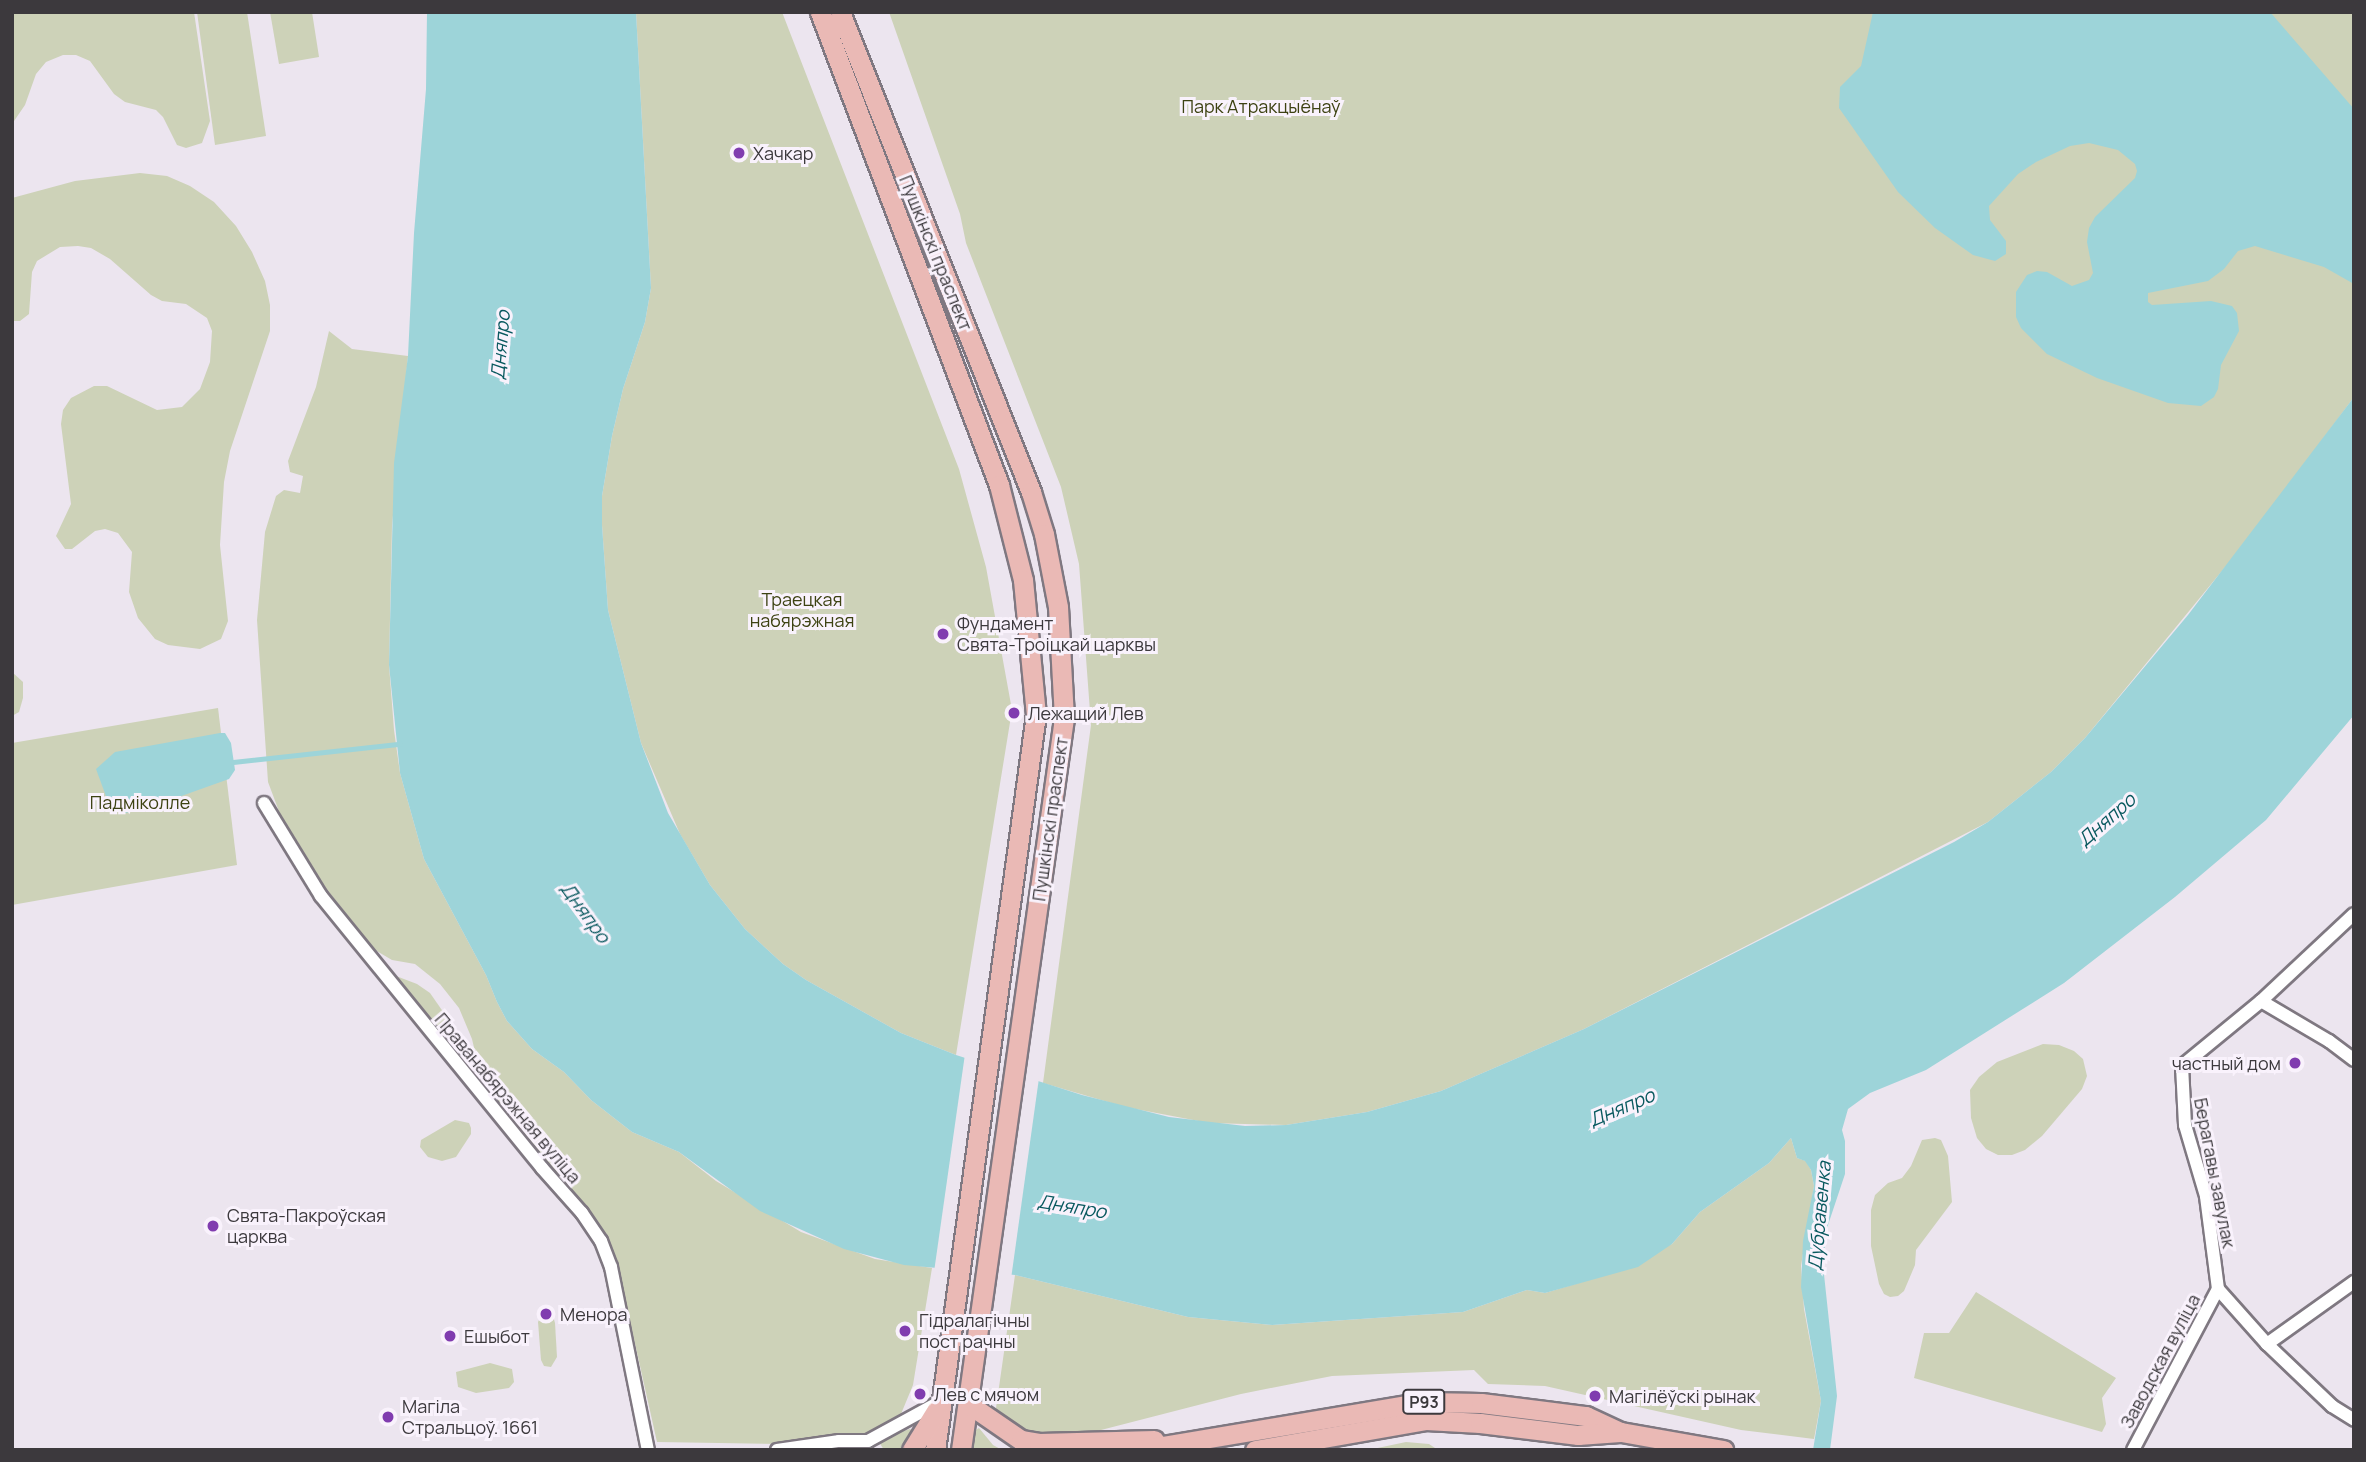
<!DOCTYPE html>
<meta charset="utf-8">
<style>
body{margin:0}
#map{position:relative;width:2366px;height:1462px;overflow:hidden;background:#ece5ef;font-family:Manrope,sans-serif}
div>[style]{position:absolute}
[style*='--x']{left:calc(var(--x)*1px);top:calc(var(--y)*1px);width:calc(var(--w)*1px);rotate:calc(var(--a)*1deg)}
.green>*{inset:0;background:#cdd2b8}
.water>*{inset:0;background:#9dd4d9}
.pier>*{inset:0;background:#ece5ef}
.stream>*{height:5px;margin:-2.5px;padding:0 2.5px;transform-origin:2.5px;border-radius:2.5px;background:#9dd4d9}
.roads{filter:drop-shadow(2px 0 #7f7881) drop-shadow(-2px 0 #7f7881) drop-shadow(0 2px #7f7881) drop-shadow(0 -2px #7f7881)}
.minor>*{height:12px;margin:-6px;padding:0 6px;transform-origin:6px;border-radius:6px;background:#fff}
.primary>*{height:19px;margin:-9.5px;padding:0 9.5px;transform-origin:9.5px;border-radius:9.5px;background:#eab9b5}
.dots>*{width:19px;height:19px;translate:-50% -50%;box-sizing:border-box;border:4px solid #f9f2fc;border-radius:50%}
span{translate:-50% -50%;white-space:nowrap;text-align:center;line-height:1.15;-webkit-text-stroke:6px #f9f2fc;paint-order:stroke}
.shield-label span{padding:2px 5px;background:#f9f2fc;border:2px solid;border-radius:5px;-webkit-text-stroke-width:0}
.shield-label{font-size:16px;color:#3c393d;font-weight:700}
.park-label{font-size:18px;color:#3d4212}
.poi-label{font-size:18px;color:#3c393d}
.left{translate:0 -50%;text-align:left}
.right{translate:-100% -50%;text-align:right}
.street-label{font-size:18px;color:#3c393d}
.water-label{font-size:19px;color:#09595f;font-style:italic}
.frame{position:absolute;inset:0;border:14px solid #3c393d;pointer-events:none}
</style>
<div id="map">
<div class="green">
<i style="clip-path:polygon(12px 12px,194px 12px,210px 121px,202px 143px,186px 148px,177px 145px,163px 117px,156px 110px,125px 102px,114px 94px,90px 61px,76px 55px,63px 55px,46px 62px,36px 74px,25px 105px,12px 124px)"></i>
<i style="clip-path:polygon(197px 12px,247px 12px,266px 136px,215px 145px)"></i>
<i style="clip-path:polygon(270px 12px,312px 12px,319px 57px,279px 64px)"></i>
<i style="clip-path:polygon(636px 12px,782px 12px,959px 469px,986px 567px,1012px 710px,956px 1055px,901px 1033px,806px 980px,783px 964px,745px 929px,710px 885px,680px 834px,641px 743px,608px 610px,602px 525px,602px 496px,612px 436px,623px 389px,645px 322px,651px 288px)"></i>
<i style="clip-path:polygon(889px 12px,2354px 12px,2354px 397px,2253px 533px,2085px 738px,2051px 772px,1988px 822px,1584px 1029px,1441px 1091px,1367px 1112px,1286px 1125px,1209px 1123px,1125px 1107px,1043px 1083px,1091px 725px,1079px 564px,1061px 487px,966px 243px,960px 214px)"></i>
<i style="clip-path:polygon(140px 173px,167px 176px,190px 186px,214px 202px,236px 226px,252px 252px,265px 281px,270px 305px,270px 331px,230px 451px,224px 482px,220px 545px,228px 621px,221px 639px,200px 649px,168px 645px,155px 639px,138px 618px,129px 592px,132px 552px,118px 533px,105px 529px,95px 531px,72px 549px,65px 549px,56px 536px,71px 504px,61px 424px,63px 410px,71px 398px,94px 386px,107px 386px,157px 410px,182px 407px,200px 389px,210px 362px,212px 331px,207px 318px,186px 304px,162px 301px,151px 295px,110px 259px,91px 248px,78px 246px,60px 247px,37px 261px,32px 272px,29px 314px,20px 321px,12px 321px,12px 198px,75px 181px)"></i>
<i style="clip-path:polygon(329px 331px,352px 349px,408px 356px,392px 526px,389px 665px,394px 730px,400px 773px,424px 859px,486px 975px,497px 1002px,507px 1021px,532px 1049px,564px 1072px,591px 1100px,632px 1132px,679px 1152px,716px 1181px,801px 1232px,875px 1259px,932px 1268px,913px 1385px,901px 1414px,890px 1425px,865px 1436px,785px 1444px,657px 1442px,619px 1272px,607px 1238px,587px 1209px,483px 1086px,472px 1039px,459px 1008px,440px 984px,415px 964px,392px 960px,375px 950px,308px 866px,280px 814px,268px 782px,257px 620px,265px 532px,276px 496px,284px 490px,300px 493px,303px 476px,290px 472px,288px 461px,316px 387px)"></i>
<i style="clip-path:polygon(12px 672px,23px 682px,23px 698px,19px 712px,12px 716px)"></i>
<i style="clip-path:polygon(218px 708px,237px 865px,12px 905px,12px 743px)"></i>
<i style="clip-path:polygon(396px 976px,417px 984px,430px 993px,453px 1026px,461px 1054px,458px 1056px,394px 979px)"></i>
<i style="clip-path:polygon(2043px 1044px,2059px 1045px,2074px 1051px,2083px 1059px,2087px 1076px,2082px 1089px,2042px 1136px,2025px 1150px,2012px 1155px,1998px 1155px,1986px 1149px,1977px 1138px,1971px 1118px,1970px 1090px,1979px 1077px,1997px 1062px)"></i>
<i style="clip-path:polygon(455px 1120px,469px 1123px,471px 1128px,471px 1134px,456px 1157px,442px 1161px,428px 1157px,420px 1147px,421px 1140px)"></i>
<i style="clip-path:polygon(1791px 1138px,1797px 1158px,1806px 1161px,1811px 1170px,1814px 1186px,1801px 1266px,1804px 1309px,1821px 1401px,1814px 1439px,1741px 1430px,1545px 1386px,1488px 1384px,1474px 1370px,1332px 1376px,1241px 1394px,1066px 1439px,1036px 1440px,999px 1417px,996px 1408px,1015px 1275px,1188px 1317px,1272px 1325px,1463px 1312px,1527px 1290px,1545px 1293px,1582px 1282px,1672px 1244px,1700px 1212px,1769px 1163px)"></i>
<i style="clip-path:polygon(1935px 1138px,1941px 1140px,1948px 1156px,1952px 1202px,1916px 1250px,1915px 1265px,1904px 1291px,1898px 1296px,1890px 1297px,1884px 1294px,1879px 1284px,1871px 1246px,1871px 1210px,1875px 1195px,1888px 1183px,1902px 1178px,1911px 1166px,1922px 1140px)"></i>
<i style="clip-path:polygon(1976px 1292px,2116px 1378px,2102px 1398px,2106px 1424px,2102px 1432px,1914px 1378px,1924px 1333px,1949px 1333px)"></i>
<i style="clip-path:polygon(542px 1314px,553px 1316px,555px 1323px,557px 1357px,551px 1367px,544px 1366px,541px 1360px,538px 1322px)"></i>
<i style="clip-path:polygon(490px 1363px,512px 1369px,514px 1382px,509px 1388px,476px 1393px,458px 1387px,456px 1372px)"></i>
<i style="clip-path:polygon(979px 1428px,993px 1445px,1002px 1450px,970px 1450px,974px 1431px)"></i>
<i style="clip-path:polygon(910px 1429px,913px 1431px,910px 1438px,899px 1450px,884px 1450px,879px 1442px,880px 1438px)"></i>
<i style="clip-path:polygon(1406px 1442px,1429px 1444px,1438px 1450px,1368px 1450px)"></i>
</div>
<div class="water">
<i style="clip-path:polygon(427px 12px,636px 12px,651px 288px,645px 322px,623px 389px,612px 436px,602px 496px,602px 525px,608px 610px,641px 743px,668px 813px,710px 885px,745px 929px,783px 964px,806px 980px,901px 1033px,956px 1055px,1082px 1095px,1169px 1117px,1245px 1126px,1286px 1125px,1367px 1112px,1441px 1091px,1584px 1029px,1954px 842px,1988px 822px,2051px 772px,2085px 738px,2188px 615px,2354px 397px,2354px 715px,2266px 820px,2175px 897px,2064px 983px,1926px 1070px,1870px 1093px,1848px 1109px,1842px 1130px,1845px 1141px,1845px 1174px,1827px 1228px,1823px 1265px,1837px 1396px,1830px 1450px,1813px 1450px,1821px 1401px,1801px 1287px,1803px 1241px,1814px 1186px,1811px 1170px,1805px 1161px,1797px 1158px,1791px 1138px,1769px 1163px,1700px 1212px,1672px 1244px,1638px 1267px,1545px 1293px,1527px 1290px,1463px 1312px,1272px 1325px,1188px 1317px,1015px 1275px,904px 1265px,844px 1249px,760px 1211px,679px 1152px,632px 1132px,591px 1100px,564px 1072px,532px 1049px,507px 1021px,497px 1002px,486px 975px,424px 859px,400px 773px,389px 665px,394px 463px,408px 356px,414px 233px,426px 89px)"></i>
<i style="clip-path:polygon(1873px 12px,2270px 12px,2354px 109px,2354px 284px,2324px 267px,2255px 246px,2238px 251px,2224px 269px,2208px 281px,2148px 293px,2148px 302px,2152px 305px,2211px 301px,2232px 306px,2237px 313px,2239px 331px,2221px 365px,2218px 389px,2214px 397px,2201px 406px,2168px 403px,2097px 378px,2047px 354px,2021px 328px,2016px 317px,2016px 292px,2027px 275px,2037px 271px,2047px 272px,2072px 286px,2089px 280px,2093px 273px,2087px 242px,2089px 228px,2095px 217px,2135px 178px,2137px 171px,2135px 164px,2118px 150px,2089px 143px,2070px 146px,2036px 162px,2018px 174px,1989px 206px,1990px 220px,2006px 241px,2006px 254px,1995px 261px,1973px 255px,1935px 228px,1898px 192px,1839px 108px,1840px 87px,1861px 66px)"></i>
<i style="clip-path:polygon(220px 733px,225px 733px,231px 743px,235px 770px,229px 779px,145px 809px,125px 813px,110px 807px,96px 769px,115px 752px)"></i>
</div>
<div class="pier">
<i style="clip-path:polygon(965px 1054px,1039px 1078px,1011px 1279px,934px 1272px)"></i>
</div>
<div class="stream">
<i style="--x:233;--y:762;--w:168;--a:-6.2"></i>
</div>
<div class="roads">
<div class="minor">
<i style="--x:264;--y:803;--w:109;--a:58.5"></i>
<i style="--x:321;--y:896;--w:350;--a:50.9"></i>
<i style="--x:542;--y:1168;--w:60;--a:48.4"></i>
<i style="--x:582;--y:1213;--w:34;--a:56"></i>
<i style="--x:601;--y:1241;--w:28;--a:69"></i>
<i style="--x:611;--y:1267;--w:187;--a:78.6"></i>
<i style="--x:2261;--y:1001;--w:127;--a:-43.1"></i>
<i style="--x:2218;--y:1289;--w:94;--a:-97.4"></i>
<i style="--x:2206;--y:1196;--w:74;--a:-106.5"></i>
<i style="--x:2185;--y:1125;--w:59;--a:-92.9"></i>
<i style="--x:2182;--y:1066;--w:102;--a:-39.4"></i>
<i style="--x:2261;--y:1001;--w:79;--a:30.5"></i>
<i style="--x:2329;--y:1041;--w:31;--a:37"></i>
<i style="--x:2218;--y:1289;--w:74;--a:48.3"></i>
<i style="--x:2267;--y:1344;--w:90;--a:43.6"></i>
<i style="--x:2332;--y:1406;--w:26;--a:32"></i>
<i style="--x:2267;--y:1344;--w:107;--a:-35.5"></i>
<i style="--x:777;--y:1450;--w:63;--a:-8.3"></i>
<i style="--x:839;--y:1441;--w:29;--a:0"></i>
<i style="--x:868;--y:1441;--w:83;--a:-28.7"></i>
<i style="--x:2133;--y:1450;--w:182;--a:-62.2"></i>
</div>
<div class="primary">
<i style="--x:820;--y:12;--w:506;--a:69.27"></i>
<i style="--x:999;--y:485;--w:98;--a:75.8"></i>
<i style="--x:1023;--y:580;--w:135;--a:84.5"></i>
<i style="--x:1036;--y:714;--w:743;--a:97.81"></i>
<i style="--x:840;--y:12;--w:517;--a:68.3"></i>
<i style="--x:1031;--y:492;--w:44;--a:72.8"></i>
<i style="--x:1044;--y:534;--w:74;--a:79.1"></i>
<i style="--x:1058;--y:607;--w:111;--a:86.9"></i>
<i style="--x:1064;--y:718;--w:739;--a:98.01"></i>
<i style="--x:970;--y:1405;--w:62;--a:34.5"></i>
<i style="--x:1021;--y:1440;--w:18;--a:9"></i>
<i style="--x:1039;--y:1443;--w:115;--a:-1.5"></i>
<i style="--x:912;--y:1450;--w:46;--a:-58.4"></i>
<i style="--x:1138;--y:1450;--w:291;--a:-9.5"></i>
<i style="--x:1425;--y:1402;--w:56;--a:1"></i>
<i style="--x:1481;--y:1403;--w:106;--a:7.1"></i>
<i style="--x:1586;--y:1416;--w:38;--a:25"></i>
<i style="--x:1621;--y:1432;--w:104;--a:10"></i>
<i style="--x:1255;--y:1450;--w:174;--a:-10"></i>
<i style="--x:1426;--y:1420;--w:54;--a:3.2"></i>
<i style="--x:1480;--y:1423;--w:99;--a:7"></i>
<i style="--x:1578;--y:1435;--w:42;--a:-4.1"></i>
</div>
</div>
<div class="dots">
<i style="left:739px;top:153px;background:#803caf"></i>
<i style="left:943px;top:634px;background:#803caf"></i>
<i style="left:1014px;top:713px;background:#803caf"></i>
<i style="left:2295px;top:1063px;background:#803caf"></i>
<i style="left:213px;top:1226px;background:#803caf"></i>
<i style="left:546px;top:1314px;background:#803caf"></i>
<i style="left:905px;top:1331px;background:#803caf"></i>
<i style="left:450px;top:1336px;background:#803caf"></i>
<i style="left:920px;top:1394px;background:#803caf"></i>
<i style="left:1595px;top:1396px;background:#803caf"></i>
<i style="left:388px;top:1417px;background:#803caf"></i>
</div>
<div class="shield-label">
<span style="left:1424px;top:1402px">Р93</span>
</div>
<div class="park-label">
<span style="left:1261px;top:106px">Парк Атракцыёнаў</span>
<span style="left:802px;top:610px">Траецкая<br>набярэжная</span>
<span style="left:140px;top:802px">Падміколле</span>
</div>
<div class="poi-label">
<span class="left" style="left:753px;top:153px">Хачкар</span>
<span class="left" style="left:957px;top:634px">Фундамент<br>Свята-Троіцкай царквы</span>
<span class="left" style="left:1028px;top:713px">Лежащий Лев</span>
<span class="right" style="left:2281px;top:1063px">частный дом</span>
<span class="left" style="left:227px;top:1226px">Свята-Пакроўская<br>царква</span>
<span class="left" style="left:560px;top:1314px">Менора</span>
<span class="left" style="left:919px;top:1331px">Гідралагічны<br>пост рачны</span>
<span class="left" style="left:464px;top:1336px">Ешыбот</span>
<span class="left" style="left:934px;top:1394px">Лев с мячом</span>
<span class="left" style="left:1609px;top:1396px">Магілёўскі рынак</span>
<span class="left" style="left:402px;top:1417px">Магіла<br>Стральцоў. 1661</span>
</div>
<div class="street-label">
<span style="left:936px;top:253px;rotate:68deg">Пушкінскі праспект</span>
<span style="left:1050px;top:819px;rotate:-82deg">Пушкінскі праспект</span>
<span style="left:508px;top:1098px;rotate:50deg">Праванабярэжная вуліца</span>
<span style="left:2215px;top:1173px;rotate:79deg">Берагавы завулак</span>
<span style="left:2160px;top:1361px;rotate:-62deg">Заводская вуліца</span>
</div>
<div class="water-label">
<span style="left:501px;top:345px;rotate:-85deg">Дняпро</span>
<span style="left:2107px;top:820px;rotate:-41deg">Дняпро</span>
<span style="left:585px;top:913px;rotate:54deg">Дняпро</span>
<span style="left:1622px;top:1108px;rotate:-23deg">Дняпро</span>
<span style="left:1072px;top:1207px;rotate:9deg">Дняпро</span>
<span style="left:1820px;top:1216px;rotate:-85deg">Дубравенка</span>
</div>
<div class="frame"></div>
</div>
